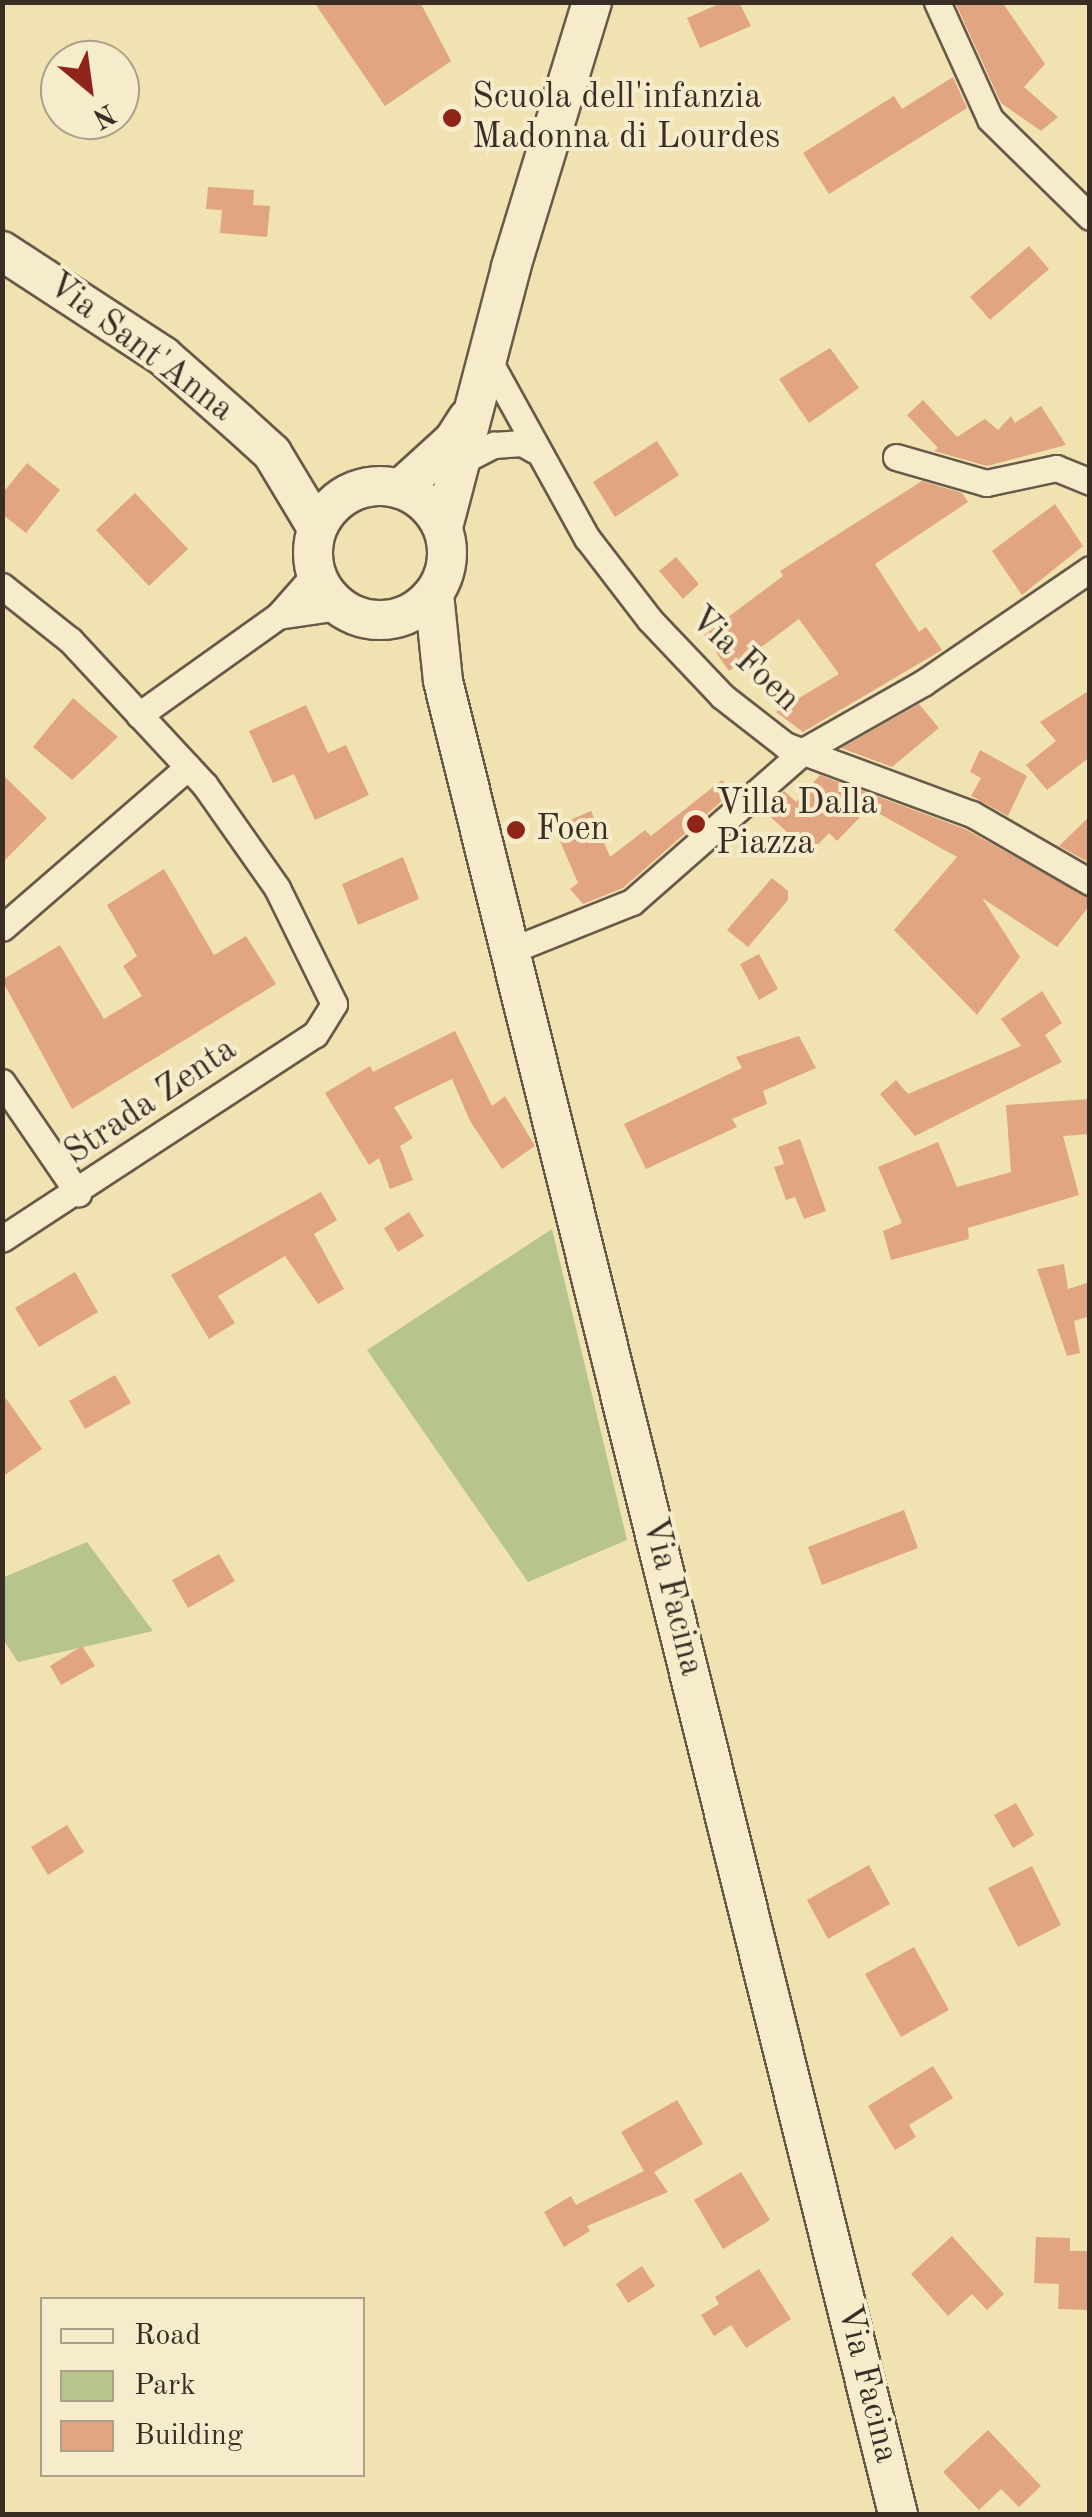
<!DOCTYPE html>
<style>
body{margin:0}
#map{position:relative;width:1092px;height:2517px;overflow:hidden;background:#f1e2b1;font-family:"Old Standard TT",serif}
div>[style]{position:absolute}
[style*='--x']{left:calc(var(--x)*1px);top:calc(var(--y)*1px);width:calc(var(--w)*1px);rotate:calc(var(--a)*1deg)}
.green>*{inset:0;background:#b8c48d}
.building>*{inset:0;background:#e2a582}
.roads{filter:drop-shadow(2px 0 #685a49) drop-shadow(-2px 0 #685a49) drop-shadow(0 2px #685a49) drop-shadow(0 -2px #685a49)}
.minor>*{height:25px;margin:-12.5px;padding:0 12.5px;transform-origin:12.5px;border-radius:12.5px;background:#f6eccc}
.secondary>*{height:38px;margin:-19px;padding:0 19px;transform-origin:19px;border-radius:19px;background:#f6eccc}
.secondary>.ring{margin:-19px;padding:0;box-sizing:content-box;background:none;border:38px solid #f6eccc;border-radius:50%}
.dots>*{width:28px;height:28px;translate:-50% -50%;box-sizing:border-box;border:5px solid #f6eccc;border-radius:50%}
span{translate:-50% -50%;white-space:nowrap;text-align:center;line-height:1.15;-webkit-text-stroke:8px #f6eccc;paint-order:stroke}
.poi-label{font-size:35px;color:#3a2d26}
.left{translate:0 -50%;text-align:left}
.street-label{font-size:35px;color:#3a2d26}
.frame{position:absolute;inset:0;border:5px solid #3a2d26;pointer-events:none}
.legend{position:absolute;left:40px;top:2297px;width:325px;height:180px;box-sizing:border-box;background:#f6eccc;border:2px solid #aba08a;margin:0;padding:12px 18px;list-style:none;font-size:30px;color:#3a2d26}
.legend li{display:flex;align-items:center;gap:20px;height:50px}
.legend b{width:50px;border:2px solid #aba08a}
.north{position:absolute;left:40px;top:40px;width:100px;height:100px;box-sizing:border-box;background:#f6eccc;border:2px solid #aba08a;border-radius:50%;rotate:151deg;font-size:28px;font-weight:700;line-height:40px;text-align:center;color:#3a2d26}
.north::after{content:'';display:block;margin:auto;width:35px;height:45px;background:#8f2418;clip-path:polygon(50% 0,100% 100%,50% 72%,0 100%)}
</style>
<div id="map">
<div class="green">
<i style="clip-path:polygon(552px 1229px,627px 1540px,528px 1582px,367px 1350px)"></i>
<i style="clip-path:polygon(87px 1542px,153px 1631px,18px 1662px,3px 1639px,2px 1578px)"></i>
</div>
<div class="building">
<i style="clip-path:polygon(314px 2px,420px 2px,451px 61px,385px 106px)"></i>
<i style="clip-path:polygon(723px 2px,739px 2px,751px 26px,700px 48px,687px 18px)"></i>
<i style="clip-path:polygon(955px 2px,1002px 2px,1045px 64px,1024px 87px,1058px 117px,1041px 131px,1001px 103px)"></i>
<i style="clip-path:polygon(953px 77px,967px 108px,829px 194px,803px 153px,894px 96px,902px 109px)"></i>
<i style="clip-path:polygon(208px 187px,254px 190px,253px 205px,270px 206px,267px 237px,220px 233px,222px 210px,206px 209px)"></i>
<i style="clip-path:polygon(1029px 246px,1049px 269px,990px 320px,970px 297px)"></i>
<i style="clip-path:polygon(830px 348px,859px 388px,809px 423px,779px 379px)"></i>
<i style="clip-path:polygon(923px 400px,957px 437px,985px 419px,998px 430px,1011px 416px,1015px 423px,1041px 406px,1066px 445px,987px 466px,934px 451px,938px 448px,907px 415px)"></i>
<i style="clip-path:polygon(657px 441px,679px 475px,615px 517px,593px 482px)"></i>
<i style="clip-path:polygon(27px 463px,60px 490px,26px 533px,2px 514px,2px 494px)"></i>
<i style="clip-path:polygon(922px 481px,962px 493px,968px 502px,875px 564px,919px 632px,926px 627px,942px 650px,803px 732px,776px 712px,839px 674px,799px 619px,729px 671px,704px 635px,783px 576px,780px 571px)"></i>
<i style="clip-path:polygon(135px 493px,188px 549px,149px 586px,96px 530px)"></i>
<i style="clip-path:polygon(1055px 504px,1083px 546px,1022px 595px,992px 551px)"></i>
<i style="clip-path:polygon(676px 557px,699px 584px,683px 599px,659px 571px)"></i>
<i style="clip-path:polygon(1090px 690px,1090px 757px,1047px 790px,1026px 765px,1056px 741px,1040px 722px)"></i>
<i style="clip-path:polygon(73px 698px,118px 737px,72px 780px,33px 747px)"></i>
<i style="clip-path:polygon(919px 704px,939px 728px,892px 767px,841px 748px)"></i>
<i style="clip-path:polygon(306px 705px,328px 753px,346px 745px,369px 795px,315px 820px,294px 774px,273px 783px,249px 731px)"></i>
<i style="clip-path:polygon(980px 750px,1027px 776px,1008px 816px,971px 796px,981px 778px,970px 772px)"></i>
<i style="clip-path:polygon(2px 774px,47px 818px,2px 863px)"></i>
<i style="clip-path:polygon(820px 775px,965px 829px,1090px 898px,1090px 905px,1057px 947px,982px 898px,1020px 957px,977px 1015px,894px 930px,957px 857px,869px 808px,837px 841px,829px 833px,810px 853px,765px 812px,784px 791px,796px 802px)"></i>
<i style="clip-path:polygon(722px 780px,732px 792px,623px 888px,583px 904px,570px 889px,578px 883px,554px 827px,591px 811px,610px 857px,645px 830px,651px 836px)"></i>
<i style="clip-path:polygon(1090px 816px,1090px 863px,1059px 846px)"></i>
<i style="clip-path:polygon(403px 857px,419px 899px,358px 925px,342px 884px)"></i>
<i style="clip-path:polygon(164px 869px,214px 955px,246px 936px,276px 984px,72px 1109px,2px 980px,60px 945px,104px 1019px,142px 996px,123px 966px,137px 956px,107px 905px)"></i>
<i style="clip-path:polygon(772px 878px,788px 891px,788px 900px,748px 947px,727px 930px)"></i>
<i style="clip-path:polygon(759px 954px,778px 989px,759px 1000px,740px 964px)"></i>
<i style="clip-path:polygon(1042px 991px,1062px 1023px,1045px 1035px,1062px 1062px,915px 1136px,880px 1094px,896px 1080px,908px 1094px,1021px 1046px,1001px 1019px)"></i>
<i style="clip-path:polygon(455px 1031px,492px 1106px,505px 1096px,535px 1146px,502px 1169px,470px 1121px,452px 1079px,394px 1107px,413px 1138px,400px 1146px,413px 1180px,390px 1189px,379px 1158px,369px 1165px,325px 1093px,370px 1066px,373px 1072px)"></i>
<i style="clip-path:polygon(799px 1036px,816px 1068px,763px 1091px,767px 1104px,732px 1119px,737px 1127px,646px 1169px,624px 1124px,742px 1068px,736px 1057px)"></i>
<i style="clip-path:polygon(1090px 1099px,1090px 1134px,1063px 1136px,1079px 1195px,968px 1228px,969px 1239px,891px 1260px,883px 1231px,902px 1223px,878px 1167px,938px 1142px,957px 1187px,1011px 1172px,1006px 1105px)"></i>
<i style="clip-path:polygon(800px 1139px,826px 1211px,804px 1219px,795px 1197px,786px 1200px,774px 1167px,784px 1164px,778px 1147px)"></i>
<i style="clip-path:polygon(321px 1192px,337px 1220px,314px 1234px,344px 1289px,318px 1304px,285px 1256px,218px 1296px,235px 1323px,209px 1339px,171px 1275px)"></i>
<i style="clip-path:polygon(409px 1212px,424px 1236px,398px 1252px,384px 1228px)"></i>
<i style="clip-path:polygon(1064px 1264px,1068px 1289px,1090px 1282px,1090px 1316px,1074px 1321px,1080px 1353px,1067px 1356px,1037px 1269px)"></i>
<i style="clip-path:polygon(75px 1272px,98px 1312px,39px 1347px,15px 1308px)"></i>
<i style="clip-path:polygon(115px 1375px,131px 1403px,85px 1429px,69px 1401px)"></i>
<i style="clip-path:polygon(2px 1393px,42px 1449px,2px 1477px)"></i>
<i style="clip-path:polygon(904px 1510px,918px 1548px,822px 1585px,808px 1547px)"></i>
<i style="clip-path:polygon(219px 1554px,235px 1581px,188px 1608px,172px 1580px)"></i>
<i style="clip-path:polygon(82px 1646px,95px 1666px,61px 1685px,50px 1666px)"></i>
<i style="clip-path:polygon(1016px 1803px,1034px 1835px,1013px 1848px,994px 1815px)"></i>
<i style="clip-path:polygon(67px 1825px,84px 1852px,48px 1875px,31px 1847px)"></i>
<i style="clip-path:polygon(869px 1865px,890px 1904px,828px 1939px,807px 1900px)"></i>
<i style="clip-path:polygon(1032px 1866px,1061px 1925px,1018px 1947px,988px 1888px)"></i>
<i style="clip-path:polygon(914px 1947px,949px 2010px,901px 2037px,865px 1974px)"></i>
<i style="clip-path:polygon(933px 2066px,953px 2098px,909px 2125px,916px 2137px,895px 2150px,868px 2106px)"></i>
<i style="clip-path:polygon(677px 2100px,703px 2144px,654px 2172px,668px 2192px,587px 2226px,590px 2231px,564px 2247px,544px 2212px,571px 2196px,576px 2205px,644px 2171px,621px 2132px)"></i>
<i style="clip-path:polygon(741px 2172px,770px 2220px,723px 2249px,694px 2200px)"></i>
<i style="clip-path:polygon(952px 2236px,1004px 2294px,987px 2310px,972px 2294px,948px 2316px,911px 2274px)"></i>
<i style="clip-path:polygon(1036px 2237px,1070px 2238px,1070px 2251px,1090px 2251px,1090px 2310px,1058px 2309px,1059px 2284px,1034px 2283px)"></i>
<i style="clip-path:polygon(642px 2266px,655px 2286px,628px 2303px,616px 2284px)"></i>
<i style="clip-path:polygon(759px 2269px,791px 2319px,746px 2348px,731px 2325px,714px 2336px,701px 2315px,719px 2304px,715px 2297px)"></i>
<i style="clip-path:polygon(988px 2430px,1041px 2486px,1019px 2507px,1001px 2489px,979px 2510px,943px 2472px)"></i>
</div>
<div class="roads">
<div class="minor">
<i style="--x:937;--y:2;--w:128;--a:65.6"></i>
<i style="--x:990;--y:119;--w:140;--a:44.4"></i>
<i style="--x:488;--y:359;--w:205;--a:61.1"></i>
<i style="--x:587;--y:538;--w:103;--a:52.5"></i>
<i style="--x:650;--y:620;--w:105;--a:46.5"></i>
<i style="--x:722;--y:696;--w:80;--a:37.9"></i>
<i style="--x:785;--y:745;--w:199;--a:20.3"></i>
<i style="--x:972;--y:814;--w:136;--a:30"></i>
<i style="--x:896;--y:457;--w:94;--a:16.1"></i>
<i style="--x:986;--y:483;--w:72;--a:-12.1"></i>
<i style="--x:1056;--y:468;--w:37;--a:22"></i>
<i style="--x:462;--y:461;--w:36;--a:-27"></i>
<i style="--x:494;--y:445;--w:28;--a:-4"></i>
<i style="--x:522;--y:443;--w:14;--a:30"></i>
<i style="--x:2;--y:586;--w:87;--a:38.5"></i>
<i style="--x:70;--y:640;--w:197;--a:47.1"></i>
<i style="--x:204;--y:784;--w:127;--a:54.9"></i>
<i style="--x:277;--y:888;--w:129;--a:63.8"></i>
<i style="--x:334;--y:1004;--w:36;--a:122"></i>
<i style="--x:315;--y:1034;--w:374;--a:146.8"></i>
<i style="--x:278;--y:616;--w:62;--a:-8.4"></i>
<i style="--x:139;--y:715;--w:171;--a:-35.5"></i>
<i style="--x:278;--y:616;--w:56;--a:-48.6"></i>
<i style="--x:2;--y:928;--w:246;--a:-40.9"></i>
<i style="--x:512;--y:950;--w:129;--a:-21.8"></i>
<i style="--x:632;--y:902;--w:230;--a:-41.3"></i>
<i style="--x:805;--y:750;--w:136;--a:-29.6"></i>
<i style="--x:923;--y:683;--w:202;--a:-34.3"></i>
<i style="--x:2;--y:1082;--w:135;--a:55.6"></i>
</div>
<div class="secondary">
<i style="--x:2;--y:251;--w:192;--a:33.1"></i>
<i style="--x:163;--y:356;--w:101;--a:41.4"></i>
<i style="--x:239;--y:423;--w:45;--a:42.3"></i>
<i style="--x:272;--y:453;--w:87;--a:59"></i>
<i class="ring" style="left:313px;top:486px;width:96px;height:96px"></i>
<i style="--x:400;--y:489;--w:72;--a:-42.2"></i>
<i style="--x:453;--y:441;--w:27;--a:-57"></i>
<i style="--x:443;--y:527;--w:269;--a:-75.3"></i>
<i style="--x:511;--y:267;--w:277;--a:-73"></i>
<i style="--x:434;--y:594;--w:87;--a:84.1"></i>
<i style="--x:443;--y:681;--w:1889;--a:76.06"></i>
</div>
</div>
<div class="dots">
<i style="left:452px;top:118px;background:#8f2418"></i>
<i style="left:696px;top:824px;background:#8f2418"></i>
<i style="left:516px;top:830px;background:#8f2418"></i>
</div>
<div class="poi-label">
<span class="left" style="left:472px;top:118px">Scuola dell'infanzia<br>Madonna di Lourdes</span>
<span class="left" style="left:716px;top:824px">Villa Dalla<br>Piazza</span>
<span class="left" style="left:536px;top:830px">Foen</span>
</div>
<div class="street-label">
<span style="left:140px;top:348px;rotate:37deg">Via Sant'Anna</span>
<span style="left:744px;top:660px;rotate:43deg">Via Foen</span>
<span style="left:151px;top:1102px;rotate:-34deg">Strada Zenta</span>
<span style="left:672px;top:1597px;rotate:76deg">Via Facina</span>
<span style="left:867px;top:2384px;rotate:76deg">Via Facina</span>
</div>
<div class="frame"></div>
<ul class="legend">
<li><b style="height:12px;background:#f6eccc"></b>Road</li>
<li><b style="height:28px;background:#b8c48d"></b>Park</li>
<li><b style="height:28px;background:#e2a582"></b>Building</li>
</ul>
<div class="north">N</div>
</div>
